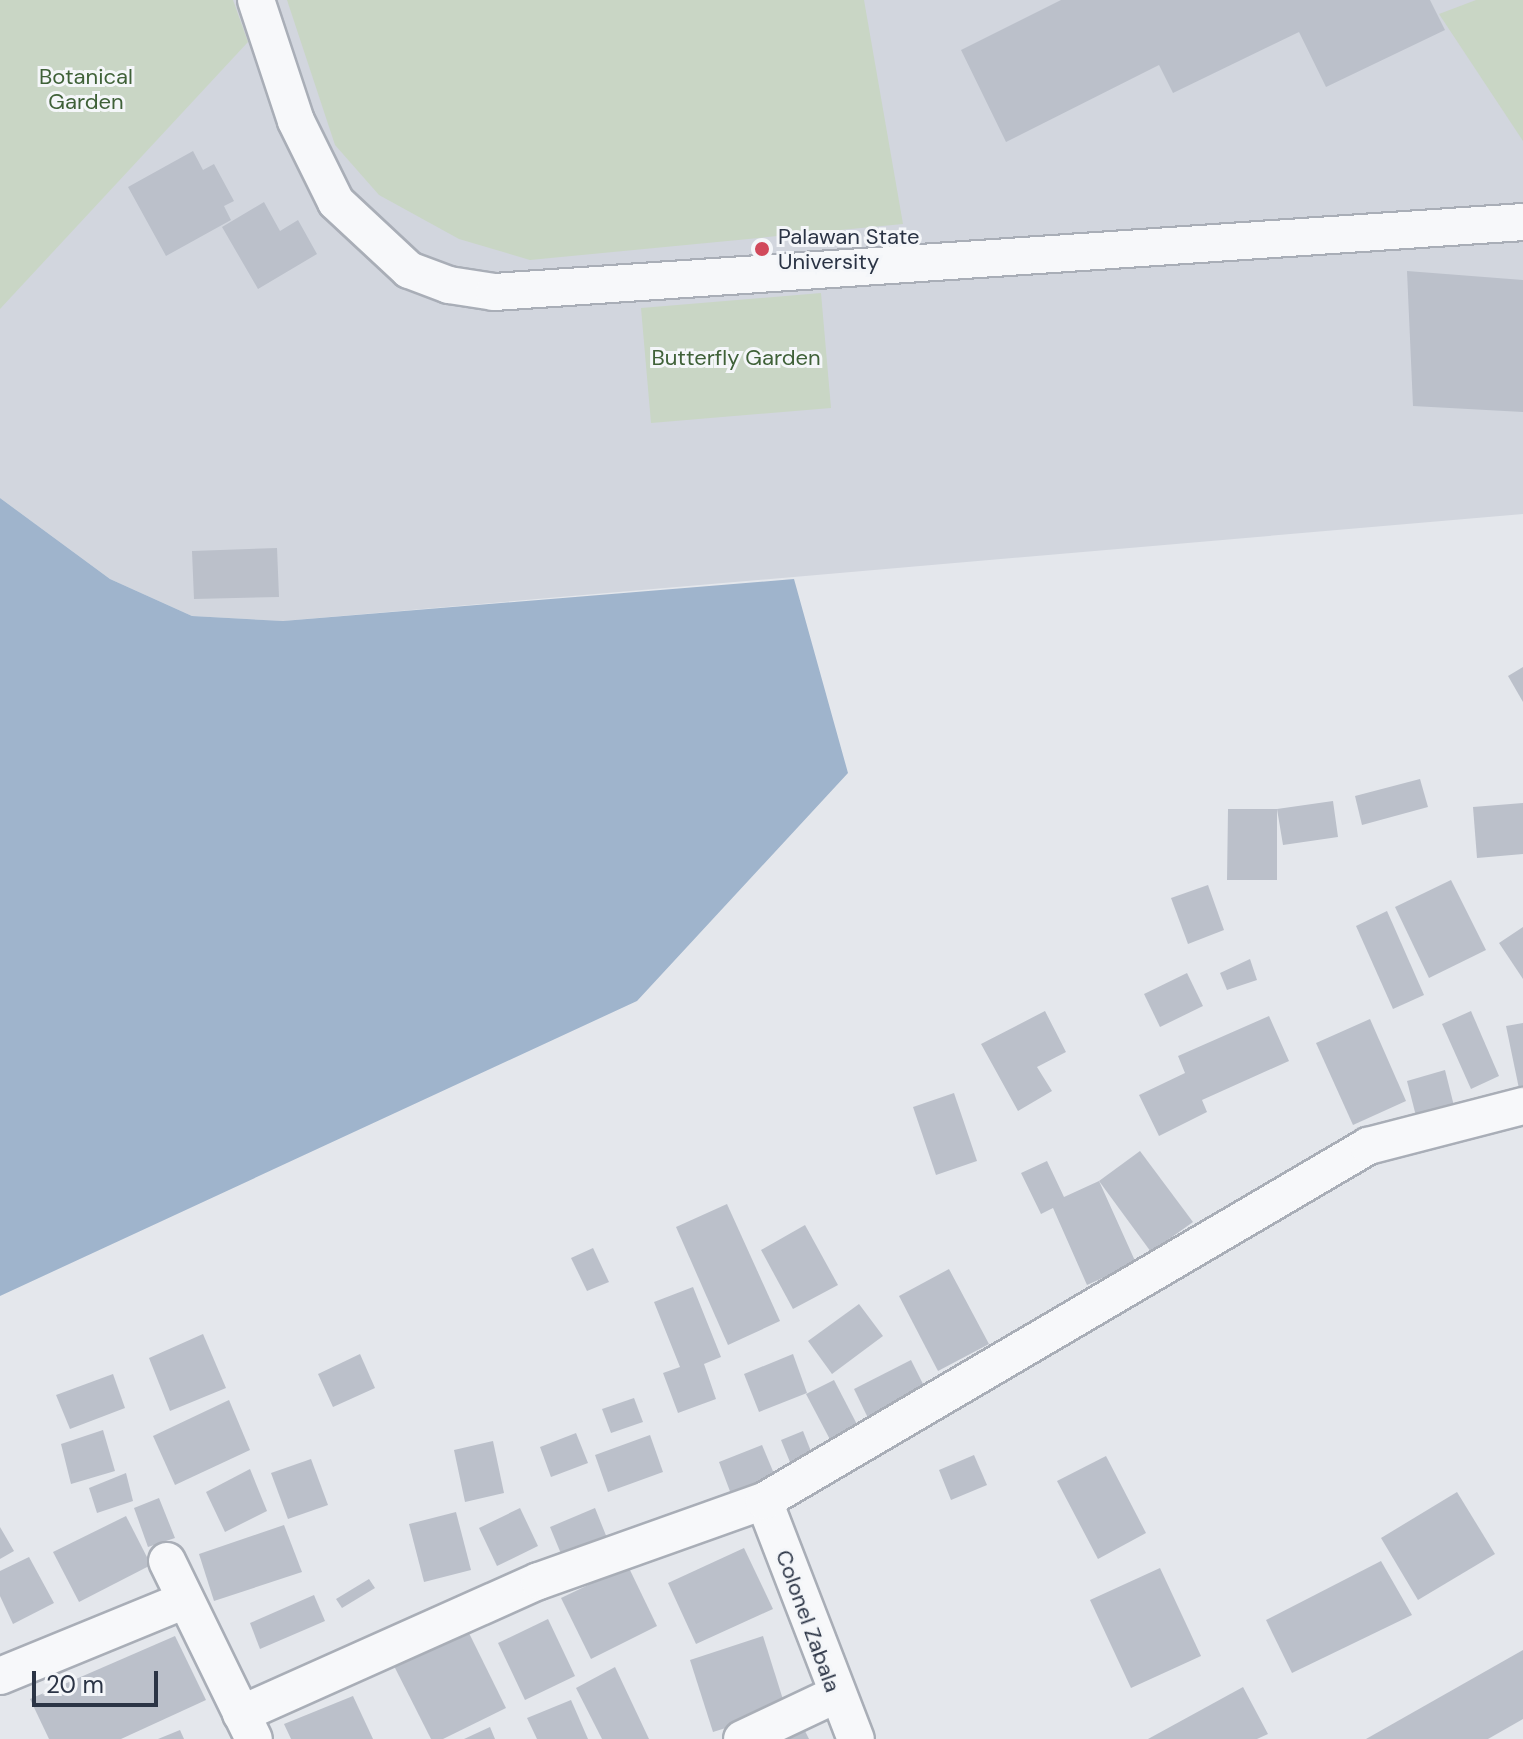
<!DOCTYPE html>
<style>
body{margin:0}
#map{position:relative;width:1523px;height:1739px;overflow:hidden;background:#e4e7ec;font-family:"DM Sans",sans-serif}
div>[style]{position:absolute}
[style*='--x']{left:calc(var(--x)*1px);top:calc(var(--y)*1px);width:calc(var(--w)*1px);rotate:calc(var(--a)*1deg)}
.built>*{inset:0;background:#d2d6de}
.green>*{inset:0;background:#c9d6c5}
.water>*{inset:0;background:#9fb4cc}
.building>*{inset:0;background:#bbc0ca}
.roads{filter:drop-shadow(2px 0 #a9aeb7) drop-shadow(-2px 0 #a9aeb7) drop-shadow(0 2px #a9aeb7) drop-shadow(0 -2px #a9aeb7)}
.street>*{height:36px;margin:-18px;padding:0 18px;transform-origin:18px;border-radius:18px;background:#f7f8fa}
.dots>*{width:22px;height:22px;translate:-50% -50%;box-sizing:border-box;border:4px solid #f4f6f9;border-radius:50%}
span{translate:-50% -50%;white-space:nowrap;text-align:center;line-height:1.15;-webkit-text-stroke:6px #f4f6f9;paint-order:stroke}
.park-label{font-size:22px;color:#3f6138}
.poi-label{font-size:22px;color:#2b3445}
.left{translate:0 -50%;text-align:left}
.street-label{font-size:22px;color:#2b3445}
.scale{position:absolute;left:32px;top:1671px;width:126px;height:36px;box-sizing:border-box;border:4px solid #2b3445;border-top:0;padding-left:10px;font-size:24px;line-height:28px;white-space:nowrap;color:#2b3445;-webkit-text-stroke:6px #f4f6f9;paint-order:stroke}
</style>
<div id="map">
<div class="built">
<i style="clip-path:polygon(0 0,1523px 0,1523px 514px,283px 621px,192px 616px,110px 579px,0 498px)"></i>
</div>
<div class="green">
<i style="clip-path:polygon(0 0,233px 0,248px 42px,0 309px)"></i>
<i style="clip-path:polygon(287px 0,864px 0,903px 224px,530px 260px,459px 239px,379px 195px,335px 145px)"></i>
<i style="clip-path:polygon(1476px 0,1523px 0,1523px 141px,1439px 14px)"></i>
<i style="clip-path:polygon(821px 293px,831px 408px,651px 423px,641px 308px)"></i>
</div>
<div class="water">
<i style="clip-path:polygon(0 498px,110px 579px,192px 616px,283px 621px,794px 579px,848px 773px,637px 1001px,0 1296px)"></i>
</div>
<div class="building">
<i style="clip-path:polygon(1061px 0,1430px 0,1445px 30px,1326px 87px,1299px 32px,1173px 93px,1159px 65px,1006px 142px,961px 50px)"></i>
<i style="clip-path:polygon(193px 151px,203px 170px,214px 164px,234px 201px,224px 206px,231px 220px,166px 256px,128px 187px)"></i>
<i style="clip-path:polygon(264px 202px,280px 231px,298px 220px,317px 254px,258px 289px,222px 227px)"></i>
<i style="clip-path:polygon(1407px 271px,1523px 280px,1523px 412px,1413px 406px)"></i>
<i style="clip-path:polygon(277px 548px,279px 597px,194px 599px,192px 551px)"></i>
<i style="clip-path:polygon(1523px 667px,1523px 702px,1508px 676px)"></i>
<i style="clip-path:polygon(1420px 779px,1428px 807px,1362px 825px,1355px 796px)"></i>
<i style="clip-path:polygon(1333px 801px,1338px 837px,1283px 845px,1277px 809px,1277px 880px,1227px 880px,1228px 809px,1277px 809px)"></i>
<i style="clip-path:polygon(1523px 803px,1523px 854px,1477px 858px,1473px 807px)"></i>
<i style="clip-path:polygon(1451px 880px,1486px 950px,1429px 978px,1395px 907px)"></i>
<i style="clip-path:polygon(1208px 885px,1224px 930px,1188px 944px,1171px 898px)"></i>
<i style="clip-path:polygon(1387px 911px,1424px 995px,1393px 1009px,1356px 926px)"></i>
<i style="clip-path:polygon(1523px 927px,1523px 979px,1499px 943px)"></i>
<i style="clip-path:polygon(1250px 959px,1257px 980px,1227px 990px,1220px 973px)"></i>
<i style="clip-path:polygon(1187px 973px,1203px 1006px,1160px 1027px,1144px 994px)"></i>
<i style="clip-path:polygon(1045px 1011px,1066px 1052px,1037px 1067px,1052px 1091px,1018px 1111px,981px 1044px)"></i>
<i style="clip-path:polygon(1471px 1011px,1499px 1076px,1471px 1089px,1442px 1024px)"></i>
<i style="clip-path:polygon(1269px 1016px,1289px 1061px,1202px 1100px,1207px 1112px,1159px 1136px,1139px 1095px,1185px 1073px,1178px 1056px)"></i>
<i style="clip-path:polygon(1370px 1019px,1406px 1101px,1353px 1125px,1316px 1043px)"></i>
<i style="clip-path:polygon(1523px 1023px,1523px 1103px,1522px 1103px,1506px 1026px)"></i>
<i style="clip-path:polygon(1445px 1070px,1454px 1106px,1416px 1116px,1407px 1081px)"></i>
<i style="clip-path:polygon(954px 1093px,977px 1161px,936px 1175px,913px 1107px)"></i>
<i style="clip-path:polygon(1140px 1151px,1193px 1222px,1151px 1252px,1099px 1181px)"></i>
<i style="clip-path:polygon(1047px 1161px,1064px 1197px,1099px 1181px,1136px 1263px,1087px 1285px,1053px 1208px,1041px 1214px,1021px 1173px)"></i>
<i style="clip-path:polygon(727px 1204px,780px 1321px,728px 1345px,676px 1227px)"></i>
<i style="clip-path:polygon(805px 1225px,838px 1285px,793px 1309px,761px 1250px)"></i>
<i style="clip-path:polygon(593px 1248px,609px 1282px,587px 1291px,571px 1258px)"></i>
<i style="clip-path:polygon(949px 1269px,989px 1344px,938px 1371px,899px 1296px)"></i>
<i style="clip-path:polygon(693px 1287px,721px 1357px,704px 1364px,716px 1399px,678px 1413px,663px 1373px,680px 1367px,654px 1302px)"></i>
<i style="clip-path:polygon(859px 1304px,883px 1336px,832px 1374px,808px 1341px)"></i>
<i style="clip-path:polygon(203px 1334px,226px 1388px,170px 1411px,149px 1358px)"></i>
<i style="clip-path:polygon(360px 1354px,375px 1388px,333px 1407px,318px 1374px)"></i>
<i style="clip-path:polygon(793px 1354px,807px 1393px,759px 1412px,744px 1374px)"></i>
<i style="clip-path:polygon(911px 1360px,926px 1390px,868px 1418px,854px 1389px)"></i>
<i style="clip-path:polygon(113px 1374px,125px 1408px,70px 1429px,56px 1395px)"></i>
<i style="clip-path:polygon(834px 1380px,862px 1434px,835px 1449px,806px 1394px)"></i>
<i style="clip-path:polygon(634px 1398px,643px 1422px,611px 1433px,602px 1409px)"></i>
<i style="clip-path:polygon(229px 1400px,250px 1450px,175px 1485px,153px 1436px)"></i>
<i style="clip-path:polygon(103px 1430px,115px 1471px,71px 1484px,61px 1444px)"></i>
<i style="clip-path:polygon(803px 1431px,814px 1459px,792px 1467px,781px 1440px)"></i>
<i style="clip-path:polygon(576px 1433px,588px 1463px,551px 1477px,540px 1447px)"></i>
<i style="clip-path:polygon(650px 1435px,663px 1472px,608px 1492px,595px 1455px)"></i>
<i style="clip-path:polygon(493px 1441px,504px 1493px,465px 1502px,454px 1450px)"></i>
<i style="clip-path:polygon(762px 1445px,775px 1476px,731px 1494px,719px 1462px)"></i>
<i style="clip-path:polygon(974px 1455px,987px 1485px,951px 1500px,939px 1470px)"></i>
<i style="clip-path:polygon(1106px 1456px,1146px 1533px,1098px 1559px,1057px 1481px)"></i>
<i style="clip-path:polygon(311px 1459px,328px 1505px,288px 1519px,271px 1473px)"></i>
<i style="clip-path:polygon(250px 1469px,267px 1511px,225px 1532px,206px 1492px)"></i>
<i style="clip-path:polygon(126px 1473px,133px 1501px,97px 1513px,89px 1488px)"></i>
<i style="clip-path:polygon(1457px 1492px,1495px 1554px,1418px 1600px,1381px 1538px)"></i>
<i style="clip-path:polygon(159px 1498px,175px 1538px,148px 1547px,134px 1508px)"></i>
<i style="clip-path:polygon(520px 1508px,538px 1546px,497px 1566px,479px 1528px)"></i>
<i style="clip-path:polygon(595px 1508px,609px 1543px,564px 1561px,550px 1527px)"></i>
<i style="clip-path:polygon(456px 1512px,471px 1570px,424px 1582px,409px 1524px)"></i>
<i style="clip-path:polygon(126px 1516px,151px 1565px,79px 1602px,53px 1552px)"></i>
<i style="clip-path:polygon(284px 1525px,302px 1572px,214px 1601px,199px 1554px)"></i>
<i style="clip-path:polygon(0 1527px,14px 1551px,0 1559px)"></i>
<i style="clip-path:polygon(744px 1548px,773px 1609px,696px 1644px,668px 1583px)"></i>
<i style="clip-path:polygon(29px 1557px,54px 1603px,13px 1624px,0 1596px,0 1571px)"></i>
<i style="clip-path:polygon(1381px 1561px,1412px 1615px,1292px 1673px,1266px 1620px)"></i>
<i style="clip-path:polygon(628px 1566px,657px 1626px,591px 1659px,561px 1598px)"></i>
<i style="clip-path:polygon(1160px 1568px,1201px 1656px,1131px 1688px,1090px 1600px)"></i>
<i style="clip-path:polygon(369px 1579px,375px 1588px,342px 1608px,336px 1599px)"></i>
<i style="clip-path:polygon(314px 1595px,325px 1621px,260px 1649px,250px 1623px)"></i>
<i style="clip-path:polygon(548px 1619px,575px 1676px,525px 1700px,498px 1643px)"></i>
<i style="clip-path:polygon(465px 1625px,506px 1708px,443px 1739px,431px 1739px,392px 1662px)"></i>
<i style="clip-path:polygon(175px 1636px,206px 1700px,121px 1739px,49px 1739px,30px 1699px)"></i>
<i style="clip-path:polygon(763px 1636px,786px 1709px,713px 1732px,690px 1660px)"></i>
<i style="clip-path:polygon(1523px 1650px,1523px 1719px,1488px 1739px,1366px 1739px)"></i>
<i style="clip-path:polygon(615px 1667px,649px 1739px,602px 1739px,576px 1688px)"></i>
<i style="clip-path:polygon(1243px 1687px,1268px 1734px,1257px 1739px,1148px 1739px)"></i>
<i style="clip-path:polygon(353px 1696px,373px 1739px,291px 1739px,284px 1724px)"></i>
<i style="clip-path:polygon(571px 1700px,588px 1739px,537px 1739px,527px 1718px)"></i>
<i style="clip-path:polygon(490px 1727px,495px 1739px,464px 1739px)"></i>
<i style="clip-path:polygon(803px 1727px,809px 1739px,777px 1739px)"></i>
<i style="clip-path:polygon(180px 1730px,184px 1739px,158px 1739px)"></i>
</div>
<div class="roads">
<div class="street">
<i style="--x:256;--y:0;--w:127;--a:71.7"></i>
<i style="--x:296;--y:121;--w:90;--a:63.7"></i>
<i style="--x:336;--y:202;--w:100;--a:43"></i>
<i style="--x:409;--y:270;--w:43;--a:20.6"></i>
<i style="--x:449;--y:285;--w:46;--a:8.8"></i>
<i style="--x:494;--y:292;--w:1031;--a:-3.89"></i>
<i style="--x:764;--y:1501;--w:255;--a:68.9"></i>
<i style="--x:167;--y:1561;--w:198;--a:64"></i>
<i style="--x:0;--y:1676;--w:198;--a:-22.3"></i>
<i style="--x:241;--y:1714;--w:326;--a:-24.1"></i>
<i style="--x:539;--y:1581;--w:239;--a:-19.6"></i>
<i style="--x:764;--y:1501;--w:701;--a:-30.44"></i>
<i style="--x:1368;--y:1146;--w:160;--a:-14.5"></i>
<i style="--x:742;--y:1739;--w:103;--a:-25.3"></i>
</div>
</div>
<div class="dots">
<i style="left:762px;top:249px;background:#d1495b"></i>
</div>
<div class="park-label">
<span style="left:86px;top:89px">Botanical<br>Garden</span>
<span style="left:736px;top:358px">Butterfly Garden</span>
</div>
<div class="poi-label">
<span class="left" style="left:778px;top:249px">Palawan State<br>University</span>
</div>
<div class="street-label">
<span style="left:808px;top:1621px;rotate:70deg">Colonel Zabala</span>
</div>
<div class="scale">20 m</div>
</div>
